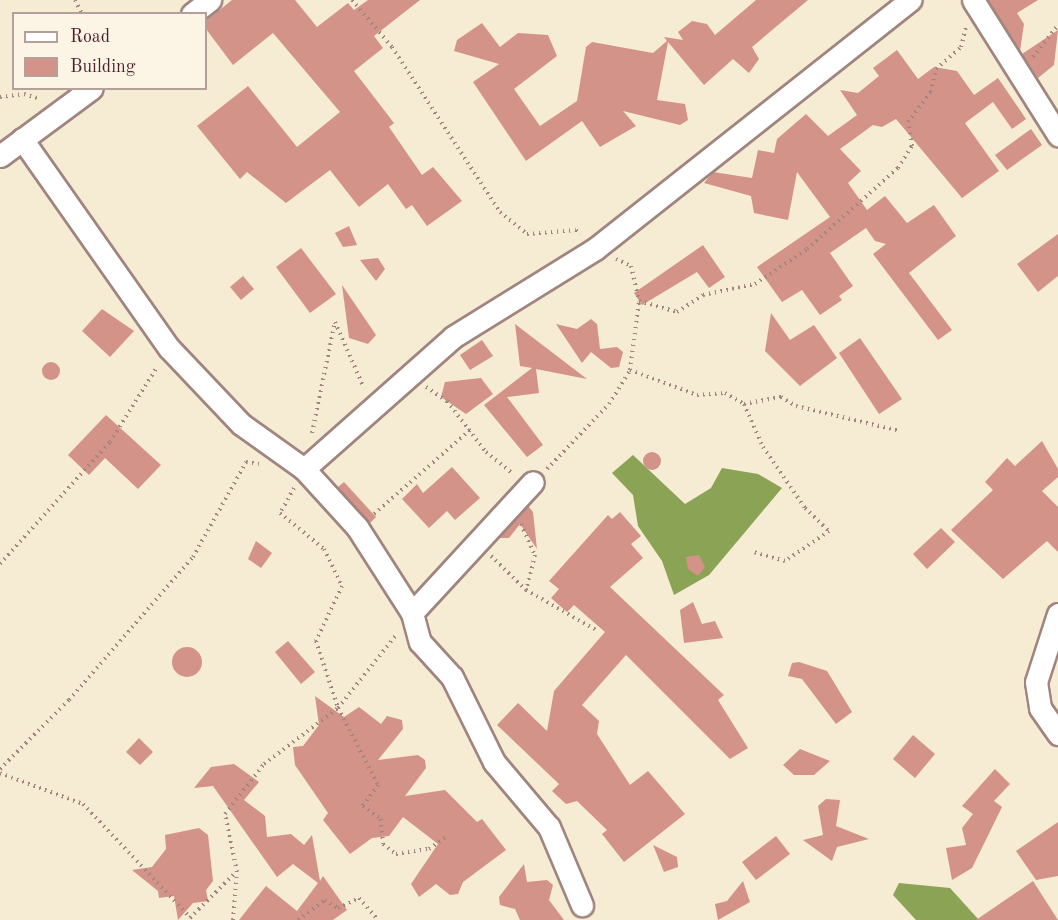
<!DOCTYPE html>
<style>
body{margin:0}
#map{position:relative;width:1058px;height:920px;overflow:hidden;background:#f6ebd3;font-family:"Old Standard TT",serif}
div>[style]{position:absolute}
[style*='--x']{left:calc(var(--x)*1px);top:calc(var(--y)*1px);width:calc(var(--w)*1px);rotate:calc(var(--a)*1deg)}
.forest>*{inset:0;background:#8aa354}
.building>*{inset:0;background:#d49389}
.round{border-radius:50%}
.path>*{height:4px;margin-top:-2px;transform-origin:0;background:repeating-linear-gradient(90deg,#a0857f 0 1.5px,transparent 0 6px)}
.roads{filter:drop-shadow(2px 0 #a0857f) drop-shadow(-2px 0 #a0857f) drop-shadow(0 2px #a0857f) drop-shadow(0 -2px #a0857f)}
.minor>*{height:21px;margin:-10.5px;padding:0 10.5px;transform-origin:10.5px;border-radius:10.5px;background:#fff}
span{translate:-50% -50%;white-space:nowrap;text-align:center;line-height:1.15;-webkit-text-stroke:4.5px #fcf5e5;paint-order:stroke}
.legend{position:absolute;left:12px;top:12px;width:195px;height:78px;box-sizing:border-box;background:#fcf5e5;border:2px solid #b59f9b;margin:0;padding:8px 10px;list-style:none;font-size:18px;color:#4a1f2b}
.legend li{display:flex;align-items:center;gap:12px;height:30px}
.legend b{width:30px;border:2px solid #b59f9b}
</style>
<div id="map">
<div class="forest">
<i style="clip-path:polygon(633px 455px,685px 504px,711px 488px,722px 468px,758px 474px,782px 488px,709px 575px,674px 595px,662px 561px,638px 526px,633px 495px,612px 473px)"></i>
<i style="clip-path:polygon(899px 883px,950px 888px,979px 920px,916px 920px,893px 895px)"></i>
</div>
<div class="building">
<i style="clip-path:polygon(232px 0,295px 0,317px 27px,348px 3px,354px 10px,368px 0,420px 0,374px 36px,383px 48px,354px 71px,394px 123px,389px 127px,422px 175px,433px 167px,462px 201px,427px 226px,412px 205px,406px 209px,388px 184px,359px 207px,330px 170px,286px 203px,247px 172px,240px 179px,197px 126px,248px 86px,297px 147px,340px 112px,273px 33px,233px 65px,206px 29px,206px 21px)"></i>
<i style="clip-path:polygon(756px 0,808px 0,752px 47px,759px 59px,749px 73px,733px 59px,704px 85px,668px 42px,657px 100px,685px 104px,688px 120px,680px 125px,623px 111px,636px 126px,600px 147px,582px 121px,526px 161px,473px 82px,499px 64px,454px 51px,457px 40px,482px 23px,500px 47px,518px 33px,548px 35px,557px 56px,514px 89px,540px 126px,577px 101px,586px 47px,592px 42px,653px 53px,667px 41px,664px 37px,683px 40px,678px 32px,692px 21px,707px 24px,715px 35px)"></i>
<i style="clip-path:polygon(988px 0,1038px 0,1017px 13px,1024px 24px,1020px 51px)"></i>
<i style="clip-path:polygon(1058px 30px,1054px 65px,1038px 78px,1022px 54px)"></i>
<i style="clip-path:polygon(897px 50px,918px 79px,934px 67px,957px 71px,974px 95px,998px 78px,1026px 119px,1012px 129px,993px 102px,965px 123px,999px 171px,962px 198px,896px 119px,882px 127px,873px 125px,840px 149px,861px 171px,848px 183px,867px 210px,885px 196px,907px 223px,934px 205px,956px 236px,909px 273px,952px 330px,938px 340px,873px 254px,886px 244px,875px 241px,866px 228px,830px 253px,853px 286px,839px 296px,842px 300px,820px 315px,802px 290px,782px 302px,757px 267px,830px 217px,797px 172px,788px 220px,754px 213px,751px 196px,704px 183px,713px 172px,752px 178px,758px 150px,774px 153px,777px 139px,806px 114px,828px 136px,857px 115px,840px 90px,858px 93px,879px 76px,873px 68px)"></i>
<i style="clip-path:polygon(1031px 129px,1042px 145px,1007px 170px,995px 155px)"></i>
<i style="clip-path:polygon(349px 226px,357px 245px,343px 247px,335px 233px)"></i>
<i style="clip-path:polygon(1058px 234px,1058px 276px,1038px 292px,1017px 264px)"></i>
<i style="clip-path:polygon(703px 245px,725px 277px,709px 288px,697px 272px,642px 305px,634px 293px)"></i>
<i style="clip-path:polygon(301px 248px,336px 294px,310px 313px,276px 267px)"></i>
<i style="clip-path:polygon(378px 258px,385px 269px,376px 281px,360px 260px)"></i>
<i style="clip-path:polygon(243px 276px,254px 289px,241px 300px,230px 287px)"></i>
<i style="clip-path:polygon(342px 285px,376px 335px,368px 344px,349px 338px)"></i>
<i style="clip-path:polygon(102px 309px,134px 331px,110px 357px,82px 331px)"></i>
<i style="clip-path:polygon(771px 313px,790px 340px,814px 325px,837px 358px,800px 386px,765px 351px)"></i>
<i style="clip-path:polygon(591px 319px,597px 324px,600px 349px,617px 347px,623px 352px,619px 367px,611px 368px,591px 352px,582px 363px,556px 324px,577px 329px)"></i>
<i style="clip-path:polygon(515px 324px,587px 379px,536px 369px,539px 393px,507px 397px,543px 445px,527px 457px,484px 405px,532px 368px,520px 366px)"></i>
<i style="clip-path:polygon(860px 338px,902px 399px,879px 414px,839px 353px)"></i>
<i style="clip-path:polygon(482px 340px,493px 356px,470px 370px,460px 355px)"></i>
<i class="round" style="left:42px;top:362px;width:18px;height:18px"></i>
<i style="clip-path:polygon(481px 378px,493px 394px,466px 414px,441px 397px,445px 382px)"></i>
<i style="clip-path:polygon(106px 415px,161px 465px,138px 489px,105px 458px,89px 475px,68px 455px)"></i>
<i style="clip-path:polygon(1042px 441px,1058px 469px,1058px 477px,1042px 491px,1058px 507px,1058px 552px,1047px 541px,1003px 579px,951px 530px,993px 490px,985px 482px,1007px 458px,1015px 466px)"></i>
<i class="round" style="left:643px;top:452px;width:18px;height:18px"></i>
<i style="clip-path:polygon(452px 467px,480px 498px,455px 520px,447px 511px,429px 528px,402px 499px,417px 484px,423px 493px)"></i>
<i style="clip-path:polygon(344px 482px,376px 517px,370px 523px,338px 487px)"></i>
<i style="clip-path:polygon(528px 506px,533px 512px,537px 549px,520px 524px,509px 538px,499px 538px)"></i>
<i style="clip-path:polygon(620px 512px,641px 536px,631px 544px,643px 558px,610px 587px,724px 695px,718px 700px,748px 748px,730px 759px,626px 655px,582px 705px,599px 721px,597px 734px,630px 785px,648px 771px,685px 814px,624px 862px,602px 834px,607px 830px,577px 801px,566px 804px,552px 791px,559px 784px,497px 725px,518px 703px,547px 731px,554px 691px,605px 632px,574px 605px,567px 612px,551px 598px,559px 589px,549px 581px,608px 515px,612px 519px)"></i>
<i style="clip-path:polygon(941px 528px,955px 542px,927px 569px,913px 554px)"></i>
<i style="clip-path:polygon(256px 541px,272px 553px,261px 568px,248px 559px)"></i>
<i style="clip-path:polygon(699px 555px,705px 567px,698px 576px,688px 569px,686px 557px)"></i>
<i style="clip-path:polygon(693px 602px,702px 624px,715px 621px,723px 638px,684px 643px,680px 610px)"></i>
<i style="clip-path:polygon(288px 641px,315px 672px,301px 684px,275px 652px)"></i>
<i class="round" style="left:172px;top:647px;width:30px;height:30px"></i>
<i style="clip-path:polygon(799px 662px,827px 671px,852px 712px,836px 724px,802px 679px,788px 676px,792px 663px)"></i>
<i style="clip-path:polygon(315px 696px,344px 717px,359px 707px,381px 724px,387px 716px,402px 720px,403px 729px,378px 760px,418px 755px,425px 760px,426px 768px,405px 796px,445px 790px,477px 822px,482px 819px,506px 850px,463px 882px,458px 894px,450px 895px,436px 884px,419px 897px,411px 884px,438px 844px,403px 817px,389px 836px,372px 838px,350px 854px,323px 820px,328px 813px,295px 765px,293px 747px,303px 746px,319px 725px)"></i>
<i style="clip-path:polygon(913px 735px,935px 754px,915px 778px,893px 759px)"></i>
<i style="clip-path:polygon(139px 738px,153px 752px,140px 765px,126px 752px)"></i>
<i style="clip-path:polygon(800px 749px,830px 761px,814px 775px,794px 775px,783px 765px)"></i>
<i style="clip-path:polygon(234px 764px,259px 782px,244px 800px,265px 816px,267px 837px,291px 834px,304px 845px,312px 835px,320px 881px,323px 876px,347px 910px,333px 920px,239px 920px,266px 886px,297px 911px,318px 883px,293px 864px,277px 877px,213px 786px,194px 788px,211px 767px)"></i>
<i style="clip-path:polygon(995px 769px,1010px 784px,994px 801px,1002px 807px,972px 868px,952px 880px,946px 848px,966px 845px,962px 828px,973px 814px,962px 806px)"></i>
<i style="clip-path:polygon(826px 799px,840px 800px,836px 826px,869px 839px,837px 847px,832px 861px,803px 840px,823px 835px,818px 806px)"></i>
<i style="clip-path:polygon(1058px 822px,1058px 876px,1036px 880px,1016px 851px)"></i>
<i style="clip-path:polygon(199px 828px,208px 835px,213px 881px,206px 890px,208px 901px,193px 903px,178px 920px,174px 896px,159px 898px,158px 891px,132px 870px,152px 867px,166px 849px,165px 835px)"></i>
<i style="clip-path:polygon(776px 836px,790px 854px,756px 880px,742px 862px)"></i>
<i style="clip-path:polygon(653px 845px,677px 857px,678px 867px,664px 872px)"></i>
<i style="clip-path:polygon(524px 864px,527px 882px,547px 880px,553px 885px,549px 900px,564px 920px,520px 920px,515px 909px,500px 905px,499px 897px)"></i>
<i style="clip-path:polygon(743px 881px,750px 902px,718px 920px,715px 904px,727px 901px)"></i>
<i style="clip-path:polygon(1033px 881px,1058px 920px,976px 920px)"></i>
</div>
<div class="path">
<i style="--x:75;--y:0;--w:16;--a:63"></i>
<i style="--x:352;--y:0;--w:62;--a:49.6"></i>
<i style="--x:392;--y:47;--w:197;--a:56.8"></i>
<i style="--x:500;--y:212;--w:35;--a:39"></i>
<i style="--x:527;--y:234;--w:49;--a:-4.7"></i>
<i style="--x:576;--y:230;--w:6;--a:51"></i>
<i style="--x:1033;--y:57;--w:41;--a:-52"></i>
<i style="--x:0;--y:97;--w:24;--a:-7"></i>
<i style="--x:24;--y:94;--w:17;--a:17"></i>
<i style="--x:616;--y:259;--w:17;--a:25"></i>
<i style="--x:631;--y:266;--w:36;--a:77"></i>
<i style="--x:639;--y:301;--w:40;--a:16"></i>
<i style="--x:677;--y:312;--w:31;--a:-33"></i>
<i style="--x:703;--y:295;--w:53;--a:-11.9"></i>
<i style="--x:755;--y:284;--w:63;--a:-33.9"></i>
<i style="--x:807;--y:249;--w:122;--a:-41.7"></i>
<i style="--x:898;--y:168;--w:26;--a:-58"></i>
<i style="--x:912;--y:146;--w:24;--a:-99"></i>
<i style="--x:908;--y:122;--w:38;--a:-53"></i>
<i style="--x:931;--y:92;--w:24;--a:-78"></i>
<i style="--x:936;--y:69;--w:33;--a:-41"></i>
<i style="--x:961;--y:47;--w:21;--a:-76"></i>
<i style="--x:630;--y:370;--w:72;--a:20.5"></i>
<i style="--x:697;--y:395;--w:28;--a:-4"></i>
<i style="--x:725;--y:393;--w:22;--a:30"></i>
<i style="--x:744;--y:404;--w:47;--a:66.2"></i>
<i style="--x:763;--y:447;--w:74;--a:55.5"></i>
<i style="--x:805;--y:508;--w:33;--a:44"></i>
<i style="--x:829;--y:531;--w:53;--a:145.7"></i>
<i style="--x:785;--y:561;--w:35;--a:-164"></i>
<i style="--x:426;--y:387;--w:25;--a:34"></i>
<i style="--x:447;--y:401;--w:64;--a:52.6"></i>
<i style="--x:486;--y:452;--w:35;--a:39"></i>
<i style="--x:744;--y:404;--w:38;--a:-11"></i>
<i style="--x:781;--y:397;--w:17;--a:31"></i>
<i style="--x:796;--y:406;--w:107;--a:13.5"></i>
<i style="--x:312;--y:433;--w:113;--a:-78.3"></i>
<i style="--x:335;--y:322;--w:72;--a:66.3"></i>
<i style="--x:547;--y:469;--w:90;--a:-46.4"></i>
<i style="--x:609;--y:404;--w:40;--a:-58"></i>
<i style="--x:630;--y:370;--w:70;--a:-82.6"></i>
<i style="--x:294;--y:488;--w:29;--a:119"></i>
<i style="--x:280;--y:513;--w:57;--a:39.3"></i>
<i style="--x:324;--y:549;--w:41;--a:64.1"></i>
<i style="--x:342;--y:586;--w:61;--a:115.3"></i>
<i style="--x:316;--y:641;--w:71;--a:71.8"></i>
<i style="--x:338;--y:708;--w:87;--a:62.5"></i>
<i style="--x:378;--y:785;--w:26;--a:126"></i>
<i style="--x:363;--y:806;--w:22;--a:36"></i>
<i style="--x:381;--y:819;--w:25;--a:85"></i>
<i style="--x:383;--y:844;--w:16;--a:38"></i>
<i style="--x:396;--y:854;--w:33;--a:-9"></i>
<i style="--x:429;--y:849;--w:21;--a:-35"></i>
<i style="--x:374;--y:514;--w:129;--a:-41.2"></i>
<i style="--x:521;--y:524;--w:34;--a:66"></i>
<i style="--x:535;--y:555;--w:36;--a:104"></i>
<i style="--x:491;--y:556;--w:49;--a:44.2"></i>
<i style="--x:526;--y:590;--w:81;--a:29.7"></i>
<i style="--x:0;--y:564;--w:164;--a:-48"></i>
<i style="--x:110;--y:442;--w:89;--a:-57.9"></i>
<i style="--x:0;--y:769;--w:98;--a:-45"></i>
<i style="--x:69;--y:700;--w:189;--a:-49.1"></i>
<i style="--x:193;--y:557;--w:109;--a:-60.8"></i>
<i style="--x:246;--y:462;--w:13;--a:9"></i>
<i style="--x:0;--y:773;--w:89;--a:20.5"></i>
<i style="--x:83;--y:804;--w:156;--a:46.6"></i>
<i style="--x:190;--y:918;--w:65;--a:-45"></i>
<i style="--x:233;--y:920;--w:48;--a:-85.2"></i>
<i style="--x:237;--y:872;--w:59;--a:-101.7"></i>
<i style="--x:225;--y:814;--w:63;--a:-52"></i>
<i style="--x:264;--y:764;--w:93;--a:-37.1"></i>
<i style="--x:338;--y:708;--w:93;--a:-51.5"></i>
<i style="--x:298;--y:920;--w:34;--a:-37"></i>
<i style="--x:325;--y:900;--w:15;--a:32"></i>
<i style="--x:338;--y:908;--w:23;--a:-25"></i>
<i style="--x:359;--y:898;--w:29;--a:49"></i>
</div>
<div class="roads">
<div class="minor">
<i style="--x:973;--y:0;--w:160;--a:57.8"></i>
<i style="--x:192;--y:14;--w:23;--a:-38"></i>
<i style="--x:22;--y:139;--w:256;--a:54.9"></i>
<i style="--x:169;--y:348;--w:105;--a:46.5"></i>
<i style="--x:241;--y:424;--w:77;--a:35.5"></i>
<i style="--x:304;--y:469;--w:79;--a:47.6"></i>
<i style="--x:357;--y:527;--w:102;--a:57.4"></i>
<i style="--x:412;--y:613;--w:30;--a:75"></i>
<i style="--x:420;--y:642;--w:47;--a:47.6"></i>
<i style="--x:452;--y:677;--w:95;--a:63.7"></i>
<i style="--x:494;--y:762;--w:85;--a:49.8"></i>
<i style="--x:549;--y:827;--w:85;--a:67.1"></i>
<i style="--x:0;--y:156;--w:114;--a:-36.5"></i>
<i style="--x:304;--y:469;--w:199;--a:-41.5"></i>
<i style="--x:453;--y:337;--w:167;--a:-31.8"></i>
<i style="--x:595;--y:249;--w:402;--a:-38.3"></i>
<i style="--x:412;--y:613;--w:178;--a:-47.3"></i>
<i style="--x:1058;--y:614;--w:71;--a:107.9"></i>
<i style="--x:1036;--y:682;--w:26;--a:81"></i>
<i style="--x:1040;--y:708;--w:32;--a:55"></i>
</div>
</div>
<ul class="legend">
<li><b style="height:8px;background:#fff"></b>Road</li>
<li><b style="height:16px;background:#d49389"></b>Building</li>
</ul>
</div>
